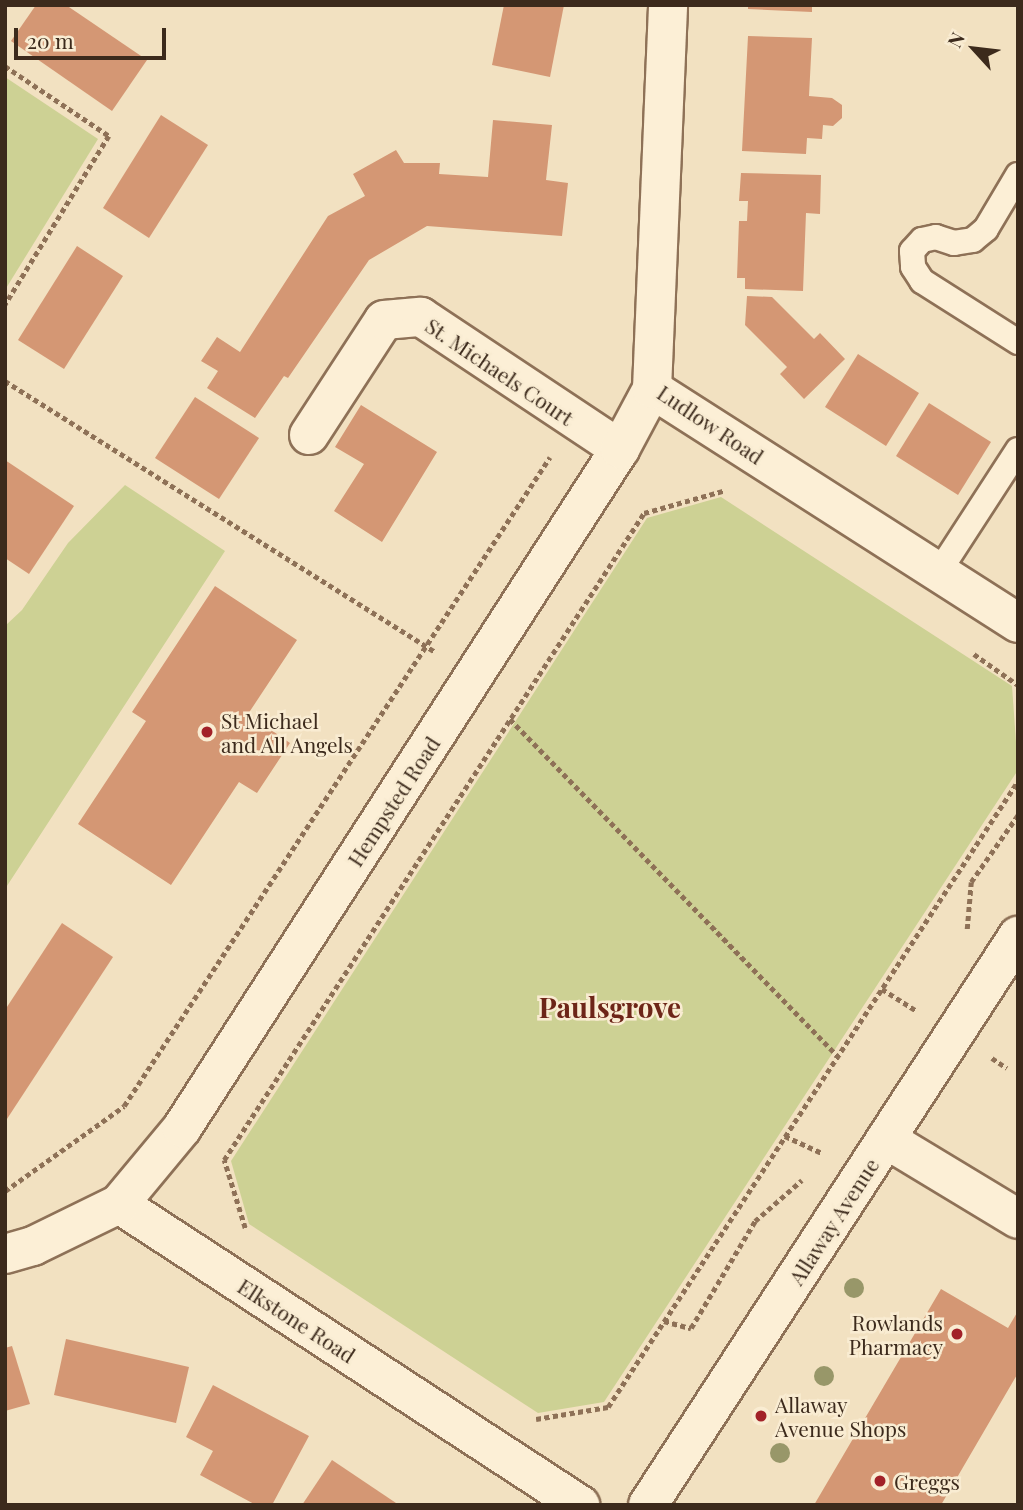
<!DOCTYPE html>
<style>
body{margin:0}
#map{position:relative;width:1023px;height:1510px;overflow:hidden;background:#f2e1c1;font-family:"Playfair Display",serif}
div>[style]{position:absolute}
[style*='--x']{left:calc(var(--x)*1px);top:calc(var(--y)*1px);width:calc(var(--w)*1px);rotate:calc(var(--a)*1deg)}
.green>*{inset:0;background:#cdd194}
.building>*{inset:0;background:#d49774}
.path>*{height:4.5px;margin-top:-2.25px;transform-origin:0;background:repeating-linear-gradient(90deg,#8e7157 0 5px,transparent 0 8.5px)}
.roads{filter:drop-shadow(2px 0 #8e7157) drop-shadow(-2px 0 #8e7157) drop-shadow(0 2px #8e7157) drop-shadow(0 -2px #8e7157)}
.lane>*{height:24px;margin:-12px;padding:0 12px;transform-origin:12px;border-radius:12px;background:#fcefd6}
.street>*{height:38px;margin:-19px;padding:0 19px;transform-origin:19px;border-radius:19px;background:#fcefd6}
.secondary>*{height:38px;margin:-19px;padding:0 19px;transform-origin:19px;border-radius:19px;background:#fcefd6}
.trees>*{width:20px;height:20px;margin:-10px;border-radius:50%;background:#989769}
.dots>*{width:19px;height:19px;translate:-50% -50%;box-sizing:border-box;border:4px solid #f9ecd2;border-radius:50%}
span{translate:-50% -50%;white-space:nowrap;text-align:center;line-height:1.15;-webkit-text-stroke:5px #f9ecd2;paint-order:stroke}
.street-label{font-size:21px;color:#3c2a1c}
.poi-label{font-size:21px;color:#3c2a1c}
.left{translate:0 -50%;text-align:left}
.right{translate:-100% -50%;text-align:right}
.district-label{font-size:28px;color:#6d2518;font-weight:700}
.frame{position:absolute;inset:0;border:7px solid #3c2a1c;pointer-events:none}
.north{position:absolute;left:939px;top:14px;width:70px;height:70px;-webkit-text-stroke:5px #f9ecd2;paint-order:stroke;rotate:297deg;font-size:19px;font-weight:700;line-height:28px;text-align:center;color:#3c2a1c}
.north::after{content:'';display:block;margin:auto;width:24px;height:32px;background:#3c2a1c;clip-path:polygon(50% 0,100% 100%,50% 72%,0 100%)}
.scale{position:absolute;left:14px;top:28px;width:152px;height:32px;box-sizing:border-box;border:4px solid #3c2a1c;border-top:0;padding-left:9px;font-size:21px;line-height:24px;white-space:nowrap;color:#3c2a1c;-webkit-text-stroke:5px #f9ecd2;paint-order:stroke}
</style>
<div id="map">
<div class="green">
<i style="clip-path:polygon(5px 77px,98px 139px,5px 290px)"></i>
<i style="clip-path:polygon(125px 485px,225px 551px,5px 889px,5px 626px,22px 610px,68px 543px)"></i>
<i style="clip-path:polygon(721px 497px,1012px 686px,1018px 770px,604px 1402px,538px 1413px,249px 1224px,231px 1161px,647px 518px)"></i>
</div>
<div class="building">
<i style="clip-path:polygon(36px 5px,66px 5px,147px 60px,112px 111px,11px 41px)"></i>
<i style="clip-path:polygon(504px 5px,564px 5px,550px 77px,492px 65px)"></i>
<i style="clip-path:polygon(748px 5px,812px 5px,812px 12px,748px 9px)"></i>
<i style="clip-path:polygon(748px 36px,812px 38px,809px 96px,832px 98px,842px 105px,842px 118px,833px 126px,823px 125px,822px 139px,807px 138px,806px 154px,742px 151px)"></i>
<i style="clip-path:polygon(161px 115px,208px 145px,149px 238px,103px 208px)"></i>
<i style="clip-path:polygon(493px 120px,552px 125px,546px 180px,568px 183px,562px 236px,427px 226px,369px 260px,288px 378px,284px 376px,255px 418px,207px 388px,218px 371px,201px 361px,217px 337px,240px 352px,328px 216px,365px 196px,353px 174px,396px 150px,404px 163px,440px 163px,439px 174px,488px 177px)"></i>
<i style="clip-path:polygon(741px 173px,821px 175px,820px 214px,806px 213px,803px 291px,745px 289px,745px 278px,737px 278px,739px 221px,747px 221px,748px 201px,739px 201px)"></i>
<i style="clip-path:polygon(77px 246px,123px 276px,64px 369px,18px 340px)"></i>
<i style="clip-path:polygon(747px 296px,772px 297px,814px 339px,820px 333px,845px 359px,804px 399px,780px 374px,787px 367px,745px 325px)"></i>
<i style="clip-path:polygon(858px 354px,919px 393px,886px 446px,825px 407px)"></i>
<i style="clip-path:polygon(195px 397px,259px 438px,219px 499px,155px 458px)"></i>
<i style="clip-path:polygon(929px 403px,991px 442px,958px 495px,896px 456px)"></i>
<i style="clip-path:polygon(361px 405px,437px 452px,382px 542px,334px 511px,364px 464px,335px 447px)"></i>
<i style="clip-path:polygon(5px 460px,74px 506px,29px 574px,5px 558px)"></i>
<i style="clip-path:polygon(215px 586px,297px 640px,248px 714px,290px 743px,257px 793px,239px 782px,171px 885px,78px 824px,146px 721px,132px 712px)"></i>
<i style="clip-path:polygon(62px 923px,113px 957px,5px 1122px,5px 1010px)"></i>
<i style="clip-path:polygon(941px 1289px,1008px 1328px,1018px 1311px,1018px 1373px,941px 1505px,814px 1505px)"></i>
<i style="clip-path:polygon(66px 1339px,189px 1367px,176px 1423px,54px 1395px)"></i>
<i style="clip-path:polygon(12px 1346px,30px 1404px,5px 1411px,5px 1348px)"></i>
<i style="clip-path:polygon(213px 1385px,309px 1436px,272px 1505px,256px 1505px,200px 1475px,213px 1451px,186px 1437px)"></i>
<i style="clip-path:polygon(332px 1460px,399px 1505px,302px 1505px)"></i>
</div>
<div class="path">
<i style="--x:5;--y:66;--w:125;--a:33.9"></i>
<i style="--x:109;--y:136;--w:198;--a:121.6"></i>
<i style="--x:5;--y:381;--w:507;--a:32.19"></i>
<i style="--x:974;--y:654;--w:54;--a:35.2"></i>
<i style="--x:510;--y:719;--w:470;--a:45.8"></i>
<i style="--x:967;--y:929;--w:47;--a:-85.1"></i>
<i style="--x:971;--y:882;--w:82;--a:-55"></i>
<i style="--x:882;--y:989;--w:41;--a:32.2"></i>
<i style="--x:992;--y:1058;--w:18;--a:34"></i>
<i style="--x:785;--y:1136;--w:41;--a:24.7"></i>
<i style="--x:5;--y:1191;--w:146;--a:-35.5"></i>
<i style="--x:124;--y:1106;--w:776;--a:-56.72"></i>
<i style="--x:245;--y:1228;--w:71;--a:-107.2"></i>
<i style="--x:224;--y:1160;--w:771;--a:-57.01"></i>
<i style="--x:644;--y:513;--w:82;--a:-15.6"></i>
<i style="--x:664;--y:1321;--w:28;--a:15"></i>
<i style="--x:691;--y:1328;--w:125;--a:-59.1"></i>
<i style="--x:755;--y:1221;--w:62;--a:-41.1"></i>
<i style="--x:536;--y:1419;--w:73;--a:-9.5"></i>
<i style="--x:608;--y:1407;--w:748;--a:-56.78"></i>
</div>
<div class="roads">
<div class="lane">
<i style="--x:1018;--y:175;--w:63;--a:120.7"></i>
<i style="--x:986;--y:229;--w:17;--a:140"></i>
<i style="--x:973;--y:240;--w:19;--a:171"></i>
<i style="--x:954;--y:243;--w:19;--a:-162"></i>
<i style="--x:936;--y:237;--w:14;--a:168"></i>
<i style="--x:922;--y:240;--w:15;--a:132"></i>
<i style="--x:912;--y:251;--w:16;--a:86"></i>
<i style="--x:913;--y:267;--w:17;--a:57"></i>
<i style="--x:922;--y:281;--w:114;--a:32.4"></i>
<i style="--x:940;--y:570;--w:143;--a:-57"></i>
</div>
<div class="street">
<i style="--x:652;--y:389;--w:434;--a:32.6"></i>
<i style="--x:309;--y:435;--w:137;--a:-56.9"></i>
<i style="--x:384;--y:320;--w:37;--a:-5"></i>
<i style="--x:421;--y:317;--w:239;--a:33.6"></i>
<i style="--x:886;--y:1139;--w:154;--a:31.2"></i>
<i style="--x:119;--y:1204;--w:551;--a:33.14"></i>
<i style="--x:5;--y:1254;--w:29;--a:-16"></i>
<i style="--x:33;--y:1246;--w:96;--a:-26"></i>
<i style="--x:119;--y:1204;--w:99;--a:-50.3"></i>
<i style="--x:182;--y:1128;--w:808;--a:-57.18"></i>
<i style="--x:620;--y:449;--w:68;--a:-61.9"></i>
<i style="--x:652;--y:389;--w:384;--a:-87.6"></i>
</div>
<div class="secondary">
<i style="--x:648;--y:1505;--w:679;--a:-56.97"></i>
</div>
</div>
<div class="trees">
<i style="left:854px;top:1288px"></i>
<i style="left:824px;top:1376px"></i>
<i style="left:780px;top:1453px"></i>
</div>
<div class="dots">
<i style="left:207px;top:732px;background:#a22128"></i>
<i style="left:957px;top:1334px;background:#a22128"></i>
<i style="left:761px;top:1416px;background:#a22128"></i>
<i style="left:880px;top:1481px;background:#a22128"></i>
</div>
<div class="street-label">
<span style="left:500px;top:371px;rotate:34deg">St. Michaels Court</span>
<span style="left:711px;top:424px;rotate:34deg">Ludlow Road</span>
<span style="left:393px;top:801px;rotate:-57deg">Hempsted Road</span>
<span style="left:833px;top:1221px;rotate:-57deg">Allaway Avenue</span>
<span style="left:297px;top:1320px;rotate:33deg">Elkstone Road</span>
</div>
<div class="poi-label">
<span class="left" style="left:221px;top:732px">St Michael<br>and All Angels</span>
<span class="right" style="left:943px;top:1334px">Rowlands<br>Pharmacy</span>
<span class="left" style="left:775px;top:1416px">Allaway<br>Avenue Shops</span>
<span class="left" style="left:894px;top:1481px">Greggs</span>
</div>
<div class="district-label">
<span style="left:610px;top:1007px">Paulsgrove</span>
</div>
<div class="frame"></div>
<div class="north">N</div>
<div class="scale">20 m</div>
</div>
